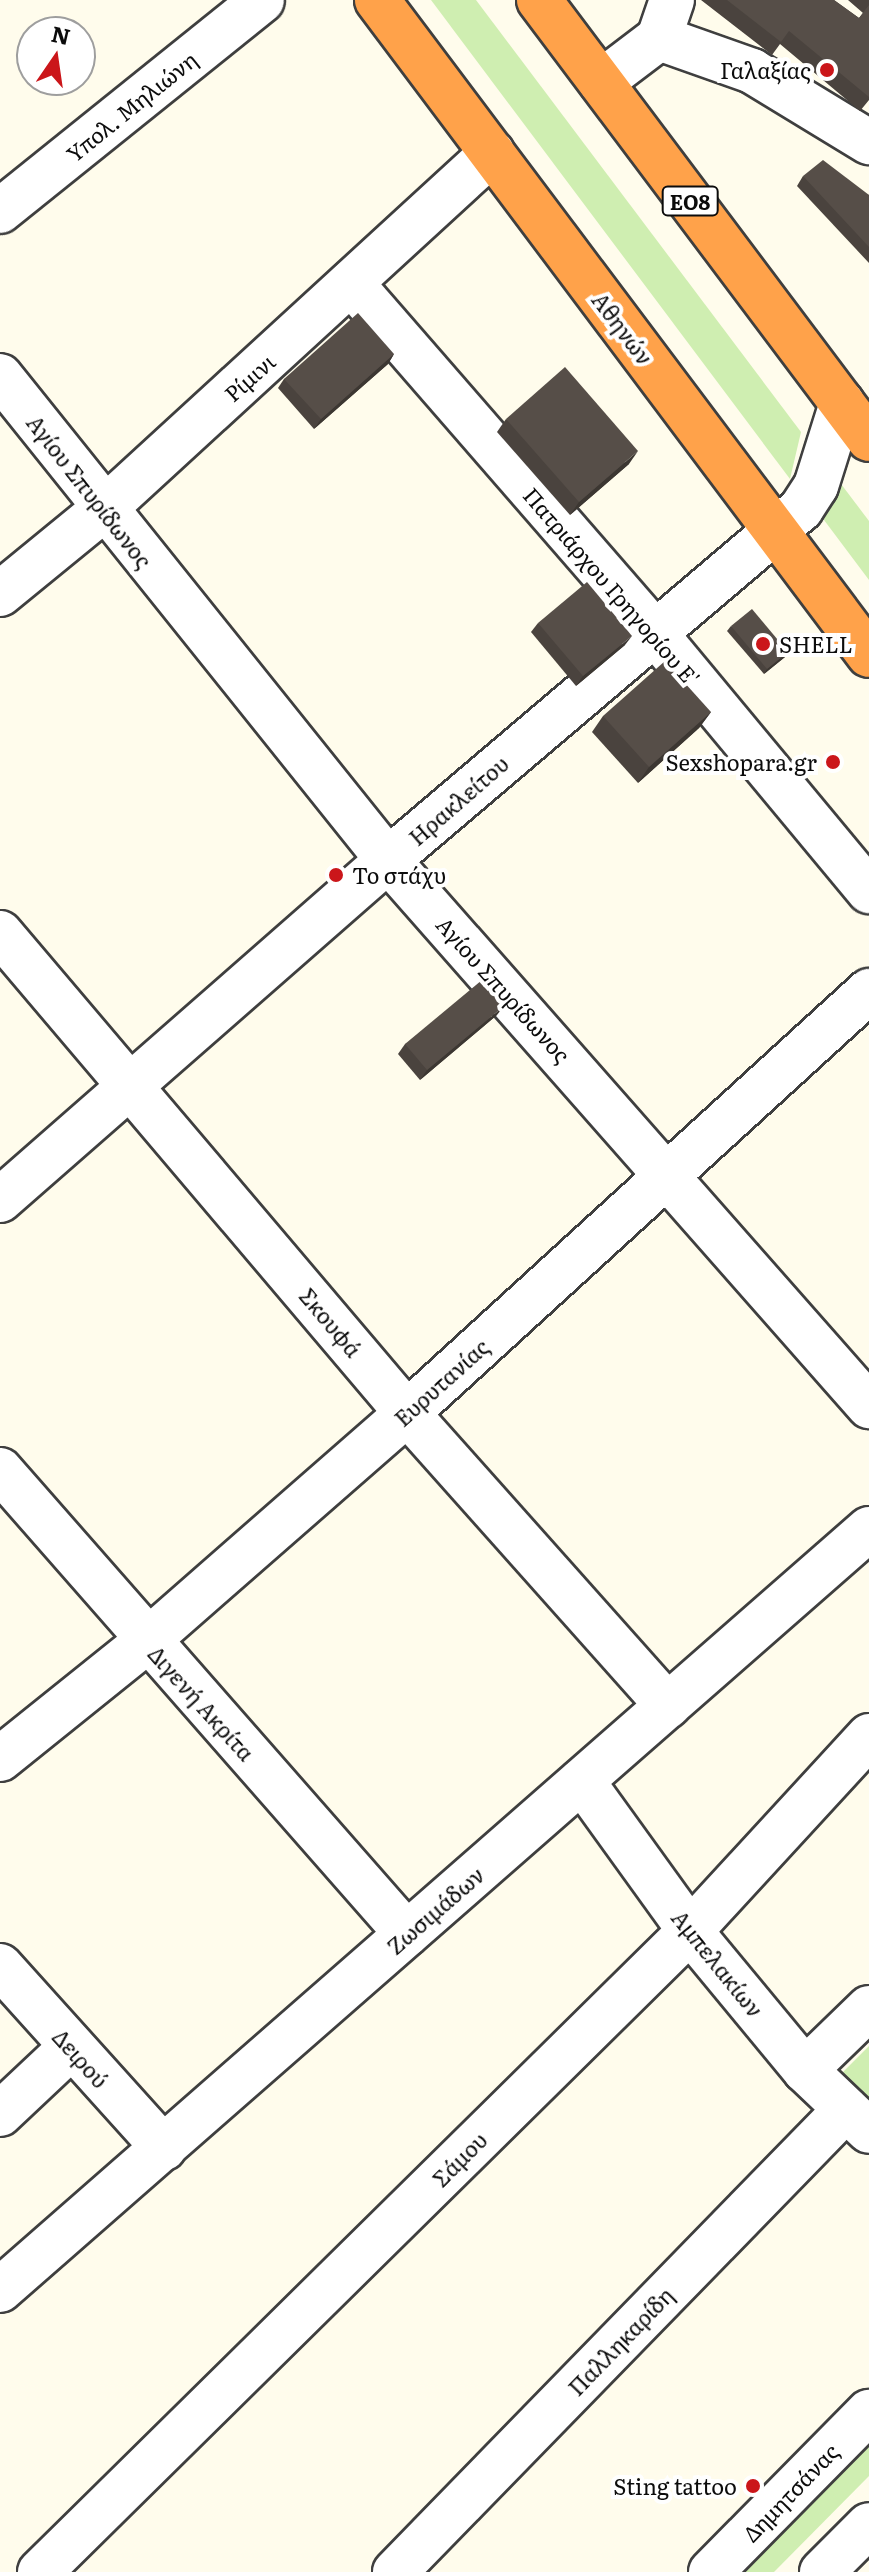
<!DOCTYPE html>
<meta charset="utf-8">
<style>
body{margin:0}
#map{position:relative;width:869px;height:2572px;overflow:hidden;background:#fffcec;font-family:Literata,serif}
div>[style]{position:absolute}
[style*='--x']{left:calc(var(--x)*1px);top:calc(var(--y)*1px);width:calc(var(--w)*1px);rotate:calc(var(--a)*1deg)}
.green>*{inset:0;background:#cfeeb1}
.roads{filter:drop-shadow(2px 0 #3f3f3f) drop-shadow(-2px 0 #3f3f3f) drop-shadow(0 2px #3f3f3f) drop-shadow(0 -2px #3f3f3f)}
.minor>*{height:44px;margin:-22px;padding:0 22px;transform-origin:22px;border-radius:22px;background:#fff}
.highway>*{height:44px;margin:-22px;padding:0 22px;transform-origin:22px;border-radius:22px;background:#ffa24a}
.wall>*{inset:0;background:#4a433e}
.shaded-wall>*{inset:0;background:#3c3732}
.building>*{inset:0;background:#564e48}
.dots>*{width:22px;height:22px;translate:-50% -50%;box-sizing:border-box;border:4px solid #fff;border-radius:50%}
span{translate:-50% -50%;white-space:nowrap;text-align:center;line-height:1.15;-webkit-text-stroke:8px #fff;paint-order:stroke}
.shield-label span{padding:2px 6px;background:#fff;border:2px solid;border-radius:6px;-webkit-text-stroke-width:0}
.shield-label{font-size:20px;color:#0c0c0c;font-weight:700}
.poi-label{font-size:22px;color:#0c0c0c}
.right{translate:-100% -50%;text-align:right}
.left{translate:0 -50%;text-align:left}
.street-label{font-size:22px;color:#0c0c0c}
.north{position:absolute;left:16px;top:16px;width:80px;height:80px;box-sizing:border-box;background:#fff;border:2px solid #9e9e9e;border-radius:50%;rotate:13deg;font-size:22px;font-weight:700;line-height:32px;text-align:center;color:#0c0c0c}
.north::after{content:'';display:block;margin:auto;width:28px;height:36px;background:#cb161a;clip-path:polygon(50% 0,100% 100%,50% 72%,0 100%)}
</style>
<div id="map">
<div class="green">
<i style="clip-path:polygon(431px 0,476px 0,801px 432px,790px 479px)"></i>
<i style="clip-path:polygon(832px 472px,869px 521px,869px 580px,824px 520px)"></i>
<i style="clip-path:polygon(869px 2046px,869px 2102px,841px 2074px)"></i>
<i style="clip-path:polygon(869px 2438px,869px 2476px,774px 2572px,736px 2572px)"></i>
</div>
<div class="roads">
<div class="minor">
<i style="--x:659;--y:38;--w:99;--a:19.5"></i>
<i style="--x:752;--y:71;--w:137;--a:31.3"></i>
<i style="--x:659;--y:38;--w:40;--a:-71.1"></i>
<i style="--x:601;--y:82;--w:73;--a:-37.2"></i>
<i style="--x:0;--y:211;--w:336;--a:-38.8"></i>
<i style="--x:351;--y:283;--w:462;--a:49"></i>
<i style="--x:654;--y:632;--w:337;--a:50.3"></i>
<i style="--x:0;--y:376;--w:620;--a:51.28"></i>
<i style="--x:388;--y:860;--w:728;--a:48.62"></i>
<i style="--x:0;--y:594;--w:134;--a:-39.3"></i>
<i style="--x:104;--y:509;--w:527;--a:-42.54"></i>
<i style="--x:0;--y:933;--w:629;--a:49.7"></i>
<i style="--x:407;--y:1413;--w:392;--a:48.3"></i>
<i style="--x:0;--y:1200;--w:516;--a:-41.23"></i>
<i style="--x:388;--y:860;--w:542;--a:-40.36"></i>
<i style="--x:801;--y:509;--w:27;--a:-57"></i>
<i style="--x:816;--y:486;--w:87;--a:-72.6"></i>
<i style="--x:0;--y:1470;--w:617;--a:48.74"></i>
<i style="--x:0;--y:1759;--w:189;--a:-38.8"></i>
<i style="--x:147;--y:1641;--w:346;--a:-41.2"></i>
<i style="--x:407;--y:1413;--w:626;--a:-42.41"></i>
<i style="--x:582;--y:1781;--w:185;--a:54.2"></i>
<i style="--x:690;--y:1931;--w:180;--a:50.4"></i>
<i style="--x:805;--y:2070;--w:88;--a:43.6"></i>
<i style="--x:0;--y:1966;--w:245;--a:48"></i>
<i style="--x:805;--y:2070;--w:89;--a:-44.1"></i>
<i style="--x:0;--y:2114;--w:96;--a:-43.3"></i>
<i style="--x:0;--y:2290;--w:1155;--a:-41.21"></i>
<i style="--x:40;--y:2572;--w:913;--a:-44.6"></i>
<i style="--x:690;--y:1931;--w:265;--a:-47.4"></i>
<i style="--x:395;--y:2572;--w:646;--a:-45.75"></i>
<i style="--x:711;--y:2572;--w:225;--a:-45.4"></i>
<i style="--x:822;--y:2572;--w:66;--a:-45"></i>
</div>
<div class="highway">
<i style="--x:377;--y:0;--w:819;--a:53.09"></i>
<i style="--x:539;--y:0;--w:549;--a:53.07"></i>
</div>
</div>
<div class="wall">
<i style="clip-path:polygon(701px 0,834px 0,859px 18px,863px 13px,848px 0,869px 0,869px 100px,860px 111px,780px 44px,772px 55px)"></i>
<i style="clip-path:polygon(803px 176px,869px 195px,869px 263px,797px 186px)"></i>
<i style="clip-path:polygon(394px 354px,388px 364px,314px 429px,278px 388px,284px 379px)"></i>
<i style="clip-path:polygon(506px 419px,629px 464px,570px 515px,497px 432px)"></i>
<i style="clip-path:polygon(538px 623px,625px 645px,576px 686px,531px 632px)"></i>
<i style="clip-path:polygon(731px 626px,785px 657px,764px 674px,727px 631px)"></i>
<i style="clip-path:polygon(711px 712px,699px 728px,638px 783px,592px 732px,603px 716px)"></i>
<i style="clip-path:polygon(497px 1015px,420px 1080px,398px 1054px,405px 1044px)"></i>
</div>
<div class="shaded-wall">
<i style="clip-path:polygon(394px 354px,388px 364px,314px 429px,321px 419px)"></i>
<i style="clip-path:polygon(638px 451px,629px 464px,570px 515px,579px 502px)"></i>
<i style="clip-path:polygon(632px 636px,625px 645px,576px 686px,583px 676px)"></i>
<i style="clip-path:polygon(788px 652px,785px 657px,764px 674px,767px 669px)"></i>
<i style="clip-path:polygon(711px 712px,699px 728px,638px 783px,649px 767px)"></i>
<i style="clip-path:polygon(504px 1006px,497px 1015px,420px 1080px,427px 1070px)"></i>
</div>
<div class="building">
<i style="clip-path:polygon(727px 0,834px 0,859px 18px,869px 5px,869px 97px,789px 31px,781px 42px)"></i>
<i style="clip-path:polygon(823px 160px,869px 195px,869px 247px,803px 176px)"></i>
<i style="clip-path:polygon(358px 313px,394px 354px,321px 419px,284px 379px)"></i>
<i style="clip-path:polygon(565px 367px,638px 451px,579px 502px,506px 419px)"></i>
<i style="clip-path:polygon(587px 582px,632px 636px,583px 676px,538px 623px)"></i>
<i style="clip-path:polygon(752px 609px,788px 652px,767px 669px,731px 626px)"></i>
<i style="clip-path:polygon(665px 661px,711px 712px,649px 767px,603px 716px)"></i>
<i style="clip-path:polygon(482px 980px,504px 1006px,427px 1070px,405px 1044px)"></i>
</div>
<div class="dots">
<i style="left:827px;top:70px;background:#cb161a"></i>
<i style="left:763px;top:644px;background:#cb161a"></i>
<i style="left:833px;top:762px;background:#cb161a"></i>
<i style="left:336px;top:875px;background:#cb161a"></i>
<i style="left:753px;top:2486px;background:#cb161a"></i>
</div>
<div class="shield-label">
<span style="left:690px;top:201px">ΕΟ8</span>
</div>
<div class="poi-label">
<span class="right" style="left:811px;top:70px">Γαλαξίας</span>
<span class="left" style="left:779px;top:644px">SHELL</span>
<span class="right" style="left:817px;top:762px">Sexshopara.gr</span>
<span class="left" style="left:352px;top:875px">Το στάχυ</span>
<span class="right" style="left:737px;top:2486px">Sting tattoo</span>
</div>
<div class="street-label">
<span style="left:131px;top:106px;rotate:-39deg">Υπολ. Μηλιώνη</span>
<span style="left:623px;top:328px;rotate:53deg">Αθηνών</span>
<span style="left:249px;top:377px;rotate:-42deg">Ρίμινι</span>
<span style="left:90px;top:491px;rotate:52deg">Αγίου Σπυρίδωνος</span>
<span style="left:612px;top:586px;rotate:49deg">Πατριάρχου Γρηγορίου Ε'</span>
<span style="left:458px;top:800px;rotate:-41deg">Ηρακλείτου</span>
<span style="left:504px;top:989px;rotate:48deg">Αγίου Σπυρίδωνος</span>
<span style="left:331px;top:1322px;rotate:50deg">Σκουφά</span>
<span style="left:441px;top:1382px;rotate:-42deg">Ευρυτανίας</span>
<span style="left:202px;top:1703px;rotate:48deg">Διγενή Ακρίτα</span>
<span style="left:435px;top:1910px;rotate:-41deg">Ζωσιμάδων</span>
<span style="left:718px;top:1963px;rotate:51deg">Αμπελακίων</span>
<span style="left:81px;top:2058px;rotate:48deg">Δειρού</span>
<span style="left:459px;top:2159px;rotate:-45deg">Σάμου</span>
<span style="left:620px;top:2341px;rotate:-46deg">Παλληκαρίδη</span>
<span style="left:790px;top:2492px;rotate:-46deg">Δημητσάνας</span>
</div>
<div class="north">N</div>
</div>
